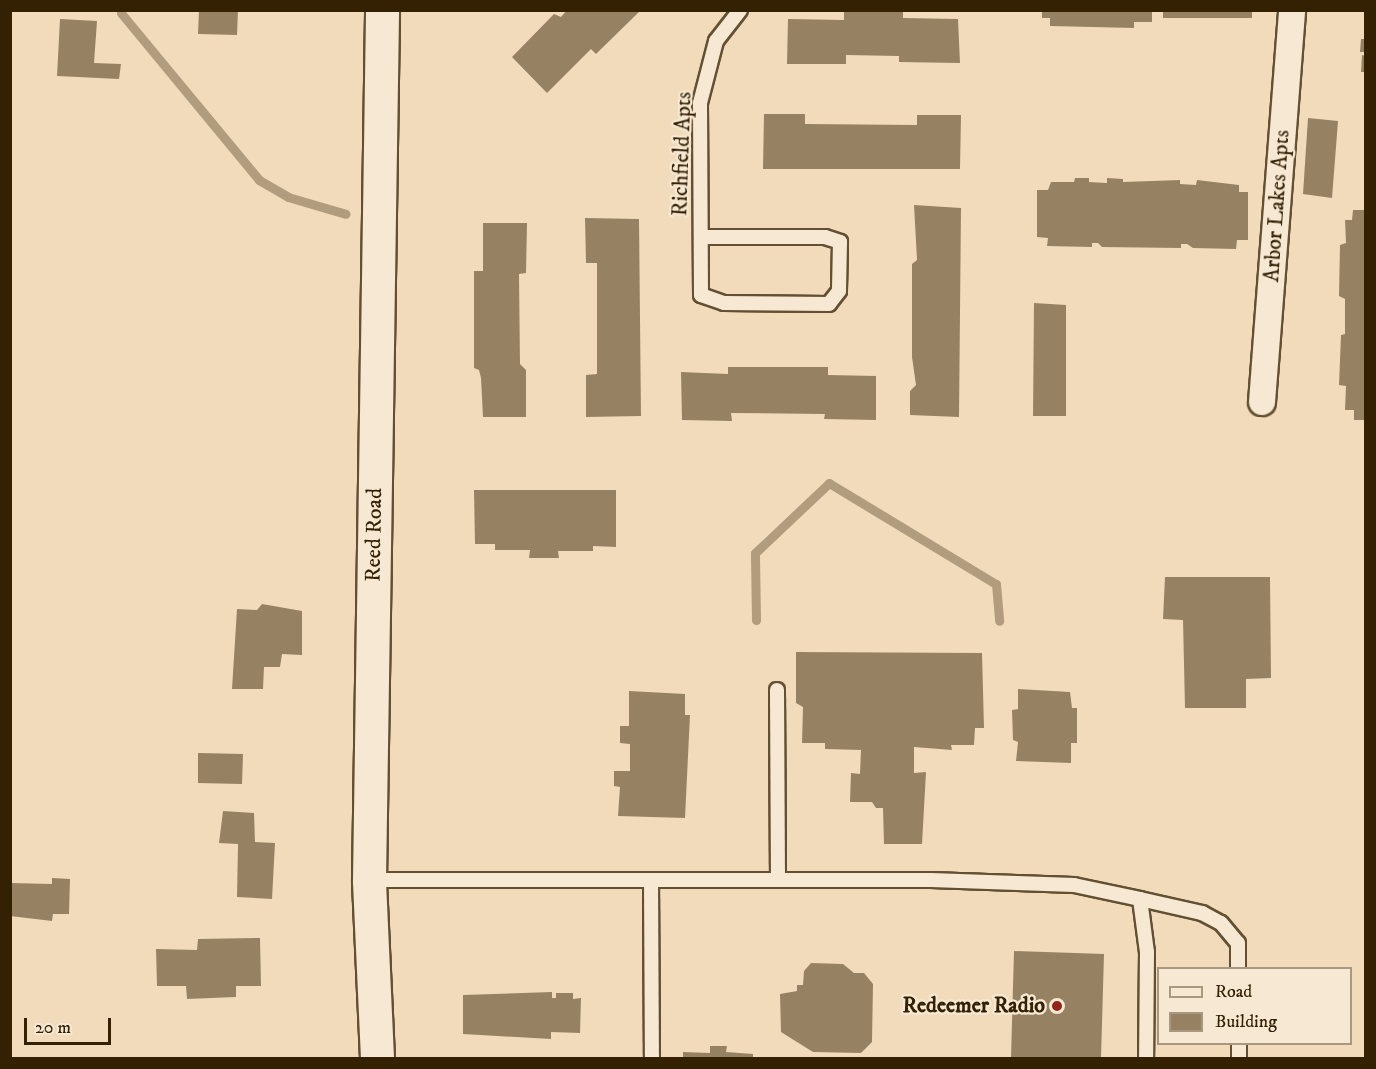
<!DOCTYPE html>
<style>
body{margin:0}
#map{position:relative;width:1376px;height:1069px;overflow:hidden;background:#f1dbbb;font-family:"IM FELL DW Pica",serif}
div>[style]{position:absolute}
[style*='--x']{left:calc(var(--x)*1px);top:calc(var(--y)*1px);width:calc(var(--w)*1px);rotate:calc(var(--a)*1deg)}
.stream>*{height:9px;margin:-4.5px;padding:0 4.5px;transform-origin:4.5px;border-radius:4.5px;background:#b19c7d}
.building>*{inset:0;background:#968263}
.roads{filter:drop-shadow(2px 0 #635032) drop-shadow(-2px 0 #635032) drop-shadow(0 2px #635032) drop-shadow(0 -2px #635032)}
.lane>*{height:14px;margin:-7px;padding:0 7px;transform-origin:7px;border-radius:7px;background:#f6e8d3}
.street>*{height:26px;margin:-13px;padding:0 13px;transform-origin:13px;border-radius:13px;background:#f6e8d3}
.secondary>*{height:33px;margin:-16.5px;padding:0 16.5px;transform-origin:16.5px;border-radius:16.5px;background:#f6e8d3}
.dots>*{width:16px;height:16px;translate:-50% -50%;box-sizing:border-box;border:3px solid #f6e8d3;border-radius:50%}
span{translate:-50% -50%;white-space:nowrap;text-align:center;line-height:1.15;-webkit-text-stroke:4.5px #f6e8d3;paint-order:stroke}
.street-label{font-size:22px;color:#342104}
.poi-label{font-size:22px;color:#342104;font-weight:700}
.right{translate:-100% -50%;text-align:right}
.frame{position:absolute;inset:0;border:12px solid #342104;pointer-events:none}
.legend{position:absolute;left:1157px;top:967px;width:195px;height:78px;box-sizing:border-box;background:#f6e8d3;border:2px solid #a89880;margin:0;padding:8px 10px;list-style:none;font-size:18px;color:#342104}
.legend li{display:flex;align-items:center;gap:12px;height:30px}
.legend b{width:30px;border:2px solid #a89880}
.scale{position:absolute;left:24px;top:1018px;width:87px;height:27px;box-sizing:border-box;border:3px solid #342104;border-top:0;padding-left:8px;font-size:18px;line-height:21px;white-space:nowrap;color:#342104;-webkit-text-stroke:4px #f6e8d3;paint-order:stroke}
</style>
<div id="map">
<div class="stream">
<i style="--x:121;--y:13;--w:217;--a:50.4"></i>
<i style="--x:259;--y:180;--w:34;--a:30"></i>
<i style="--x:288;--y:197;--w:60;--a:16.3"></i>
<i style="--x:756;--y:620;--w:67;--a:-90.9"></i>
<i style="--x:755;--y:553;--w:102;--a:-43.4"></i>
<i style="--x:829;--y:483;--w:195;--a:31.2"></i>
<i style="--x:996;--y:584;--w:37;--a:85"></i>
</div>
<div class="building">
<i style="clip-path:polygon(199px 10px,238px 10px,237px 35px,198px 34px)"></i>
<i style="clip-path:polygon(567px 10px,641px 10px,596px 54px,591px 49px,547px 93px,512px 57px,554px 14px,561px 17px)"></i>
<i style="clip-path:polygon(1042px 10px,1152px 10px,1152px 22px,1134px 22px,1134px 28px,1050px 26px,1050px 18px,1042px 18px)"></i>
<i style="clip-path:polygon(1163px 10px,1252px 10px,1252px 18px,1163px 18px)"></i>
<i style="clip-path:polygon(844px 11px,903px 12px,903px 18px,958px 19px,960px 63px,899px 62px,899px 56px,846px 55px,846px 64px,787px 64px,788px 19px,844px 20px)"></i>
<i style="clip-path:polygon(60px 19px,97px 21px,94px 63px,121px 64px,119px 79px,57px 76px)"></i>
<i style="clip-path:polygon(1361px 39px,1366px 39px,1366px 52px,1360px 52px)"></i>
<i style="clip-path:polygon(1362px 55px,1366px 56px,1366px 72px,1361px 72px)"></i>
<i style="clip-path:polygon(764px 114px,805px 114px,805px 124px,917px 125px,917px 115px,961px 115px,960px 169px,763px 169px)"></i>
<i style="clip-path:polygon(1308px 118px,1338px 121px,1332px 198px,1303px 194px)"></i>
<i style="clip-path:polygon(1075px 178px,1089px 178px,1089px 182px,1107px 183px,1107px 178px,1123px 179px,1123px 182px,1180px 180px,1180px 184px,1196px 185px,1197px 180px,1239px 185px,1239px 192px,1248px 192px,1248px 240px,1237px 240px,1236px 249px,1193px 248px,1187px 244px,1181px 244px,1181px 248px,1102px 247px,1098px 243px,1092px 243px,1092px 247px,1047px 246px,1048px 238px,1037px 237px,1037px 190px,1048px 190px,1051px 182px,1074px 182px)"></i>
<i style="clip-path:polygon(914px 205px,961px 208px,959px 417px,910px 415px,910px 391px,916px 385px,912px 357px,912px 264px,917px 260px)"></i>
<i style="clip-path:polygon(1353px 210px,1366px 210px,1366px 420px,1354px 420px,1354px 410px,1345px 410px,1346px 386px,1339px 385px,1341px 335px,1345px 334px,1345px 299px,1339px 296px,1340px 245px,1346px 243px,1345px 220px,1352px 220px)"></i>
<i style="clip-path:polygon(585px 218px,639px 219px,641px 416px,586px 417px,586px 375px,597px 374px,597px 263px,586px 263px)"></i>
<i style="clip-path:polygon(483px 223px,527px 223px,526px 273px,519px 274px,520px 364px,526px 370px,526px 417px,483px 417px,481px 378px,479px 370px,474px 368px,474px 271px,483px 271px)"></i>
<i style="clip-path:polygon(1034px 303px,1066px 305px,1066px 416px,1033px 416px)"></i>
<i style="clip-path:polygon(728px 367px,828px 367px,828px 375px,876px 376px,876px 420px,824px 419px,825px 414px,731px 413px,732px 421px,682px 420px,681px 372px,728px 374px)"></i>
<i style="clip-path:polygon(474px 490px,616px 490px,616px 547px,593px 546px,593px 551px,558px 551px,559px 558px,529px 558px,530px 550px,495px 550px,495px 544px,475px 544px)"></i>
<i style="clip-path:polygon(1165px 577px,1270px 577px,1271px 678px,1246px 679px,1246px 708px,1185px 708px,1183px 620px,1163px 619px)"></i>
<i style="clip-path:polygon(262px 604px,302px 611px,302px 655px,282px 654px,280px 667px,264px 667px,263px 689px,232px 689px,237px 609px,257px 610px)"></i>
<i style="clip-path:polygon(796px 652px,982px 653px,984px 728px,975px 728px,974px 745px,951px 745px,952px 750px,914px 747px,914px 773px,926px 772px,922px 844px,884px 844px,883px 808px,876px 808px,872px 802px,850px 802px,851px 773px,860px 774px,861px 750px,825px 749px,825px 743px,802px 743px,803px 707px,796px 703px)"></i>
<i style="clip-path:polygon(1018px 689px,1070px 692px,1072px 708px,1077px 708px,1077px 743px,1071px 743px,1071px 763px,1016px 761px,1018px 742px,1013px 740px,1012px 710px,1018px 709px)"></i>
<i style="clip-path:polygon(629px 691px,685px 694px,685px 715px,690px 715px,685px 818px,618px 816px,620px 787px,614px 786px,614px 771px,630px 771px,630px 744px,620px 743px,620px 726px,629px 726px)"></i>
<i style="clip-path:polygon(198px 753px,243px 754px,242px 784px,198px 783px)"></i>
<i style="clip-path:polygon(223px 811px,254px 813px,255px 842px,275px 843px,272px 899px,237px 897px,238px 844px,219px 843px)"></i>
<i style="clip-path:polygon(52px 878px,70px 879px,69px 914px,53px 914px,52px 921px,10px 916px,10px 883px,52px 884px)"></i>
<i style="clip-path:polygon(260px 938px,261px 986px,236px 986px,236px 997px,187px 999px,186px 986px,157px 986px,156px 949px,197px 950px,198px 939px)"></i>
<i style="clip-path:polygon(1014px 951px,1104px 954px,1101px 1058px,1011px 1058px)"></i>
<i style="clip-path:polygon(811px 963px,843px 964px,854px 973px,864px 973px,873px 984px,872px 1042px,861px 1053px,813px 1052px,781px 1032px,780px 994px,797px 991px,797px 985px,803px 985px,804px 971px)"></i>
<i style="clip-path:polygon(552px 992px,552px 998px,556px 998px,556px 993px,573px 993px,573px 999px,581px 998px,580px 1033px,551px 1032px,551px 1039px,463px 1034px,463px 995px)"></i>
<i style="clip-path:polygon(710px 1046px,727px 1046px,726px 1052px,753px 1054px,753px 1058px,683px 1058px,683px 1052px,710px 1053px)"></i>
</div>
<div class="roads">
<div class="lane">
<i style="--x:701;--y:237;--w:124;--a:0"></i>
<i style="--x:825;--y:237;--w:16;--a:18"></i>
<i style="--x:840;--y:242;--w:49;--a:91.2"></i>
<i style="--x:839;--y:291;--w:16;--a:128"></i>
<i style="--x:829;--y:304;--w:105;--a:-179.5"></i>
<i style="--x:724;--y:303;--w:24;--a:-161"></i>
<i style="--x:701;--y:295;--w:192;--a:-90.3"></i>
<i style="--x:700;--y:103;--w:64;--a:-75.5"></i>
<i style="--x:716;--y:41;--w:39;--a:-52"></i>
<i style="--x:777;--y:690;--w:190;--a:89.7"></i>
<i style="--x:369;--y:880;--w:562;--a:0"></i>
<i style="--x:931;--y:880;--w:143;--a:2"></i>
<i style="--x:1074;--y:885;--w:67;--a:12"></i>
<i style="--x:1140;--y:899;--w:53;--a:82.5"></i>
<i style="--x:1147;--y:952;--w:106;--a:90.5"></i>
<i style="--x:651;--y:880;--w:178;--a:89.7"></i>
<i style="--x:1140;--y:899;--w:64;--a:12.7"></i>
<i style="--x:1202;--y:913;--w:21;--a:28"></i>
<i style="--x:1221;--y:923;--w:26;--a:50"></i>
<i style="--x:1238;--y:943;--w:25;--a:90"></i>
<i style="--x:1239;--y:1044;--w:14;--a:90"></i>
</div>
<div class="street">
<i style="--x:1262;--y:402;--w:393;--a:-85.6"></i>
</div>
<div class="secondary">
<i style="--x:377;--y:1058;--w:178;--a:-92.6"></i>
<i style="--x:369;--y:880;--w:870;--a:-89.14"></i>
</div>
</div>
<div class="dots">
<i style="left:1057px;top:1006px;background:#8f2418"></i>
</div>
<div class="street-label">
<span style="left:682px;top:154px;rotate:-88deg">Richfield Apts</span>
<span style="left:1277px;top:206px;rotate:-86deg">Arbor Lakes Apts</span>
<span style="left:374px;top:535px;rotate:-89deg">Reed Road</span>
</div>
<div class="poi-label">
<span class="right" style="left:1045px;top:1006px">Redeemer Radio</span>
</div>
<div class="frame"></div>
<ul class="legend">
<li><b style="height:8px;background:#f6e8d3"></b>Road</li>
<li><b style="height:16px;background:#968263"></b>Building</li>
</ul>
<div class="scale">20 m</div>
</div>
